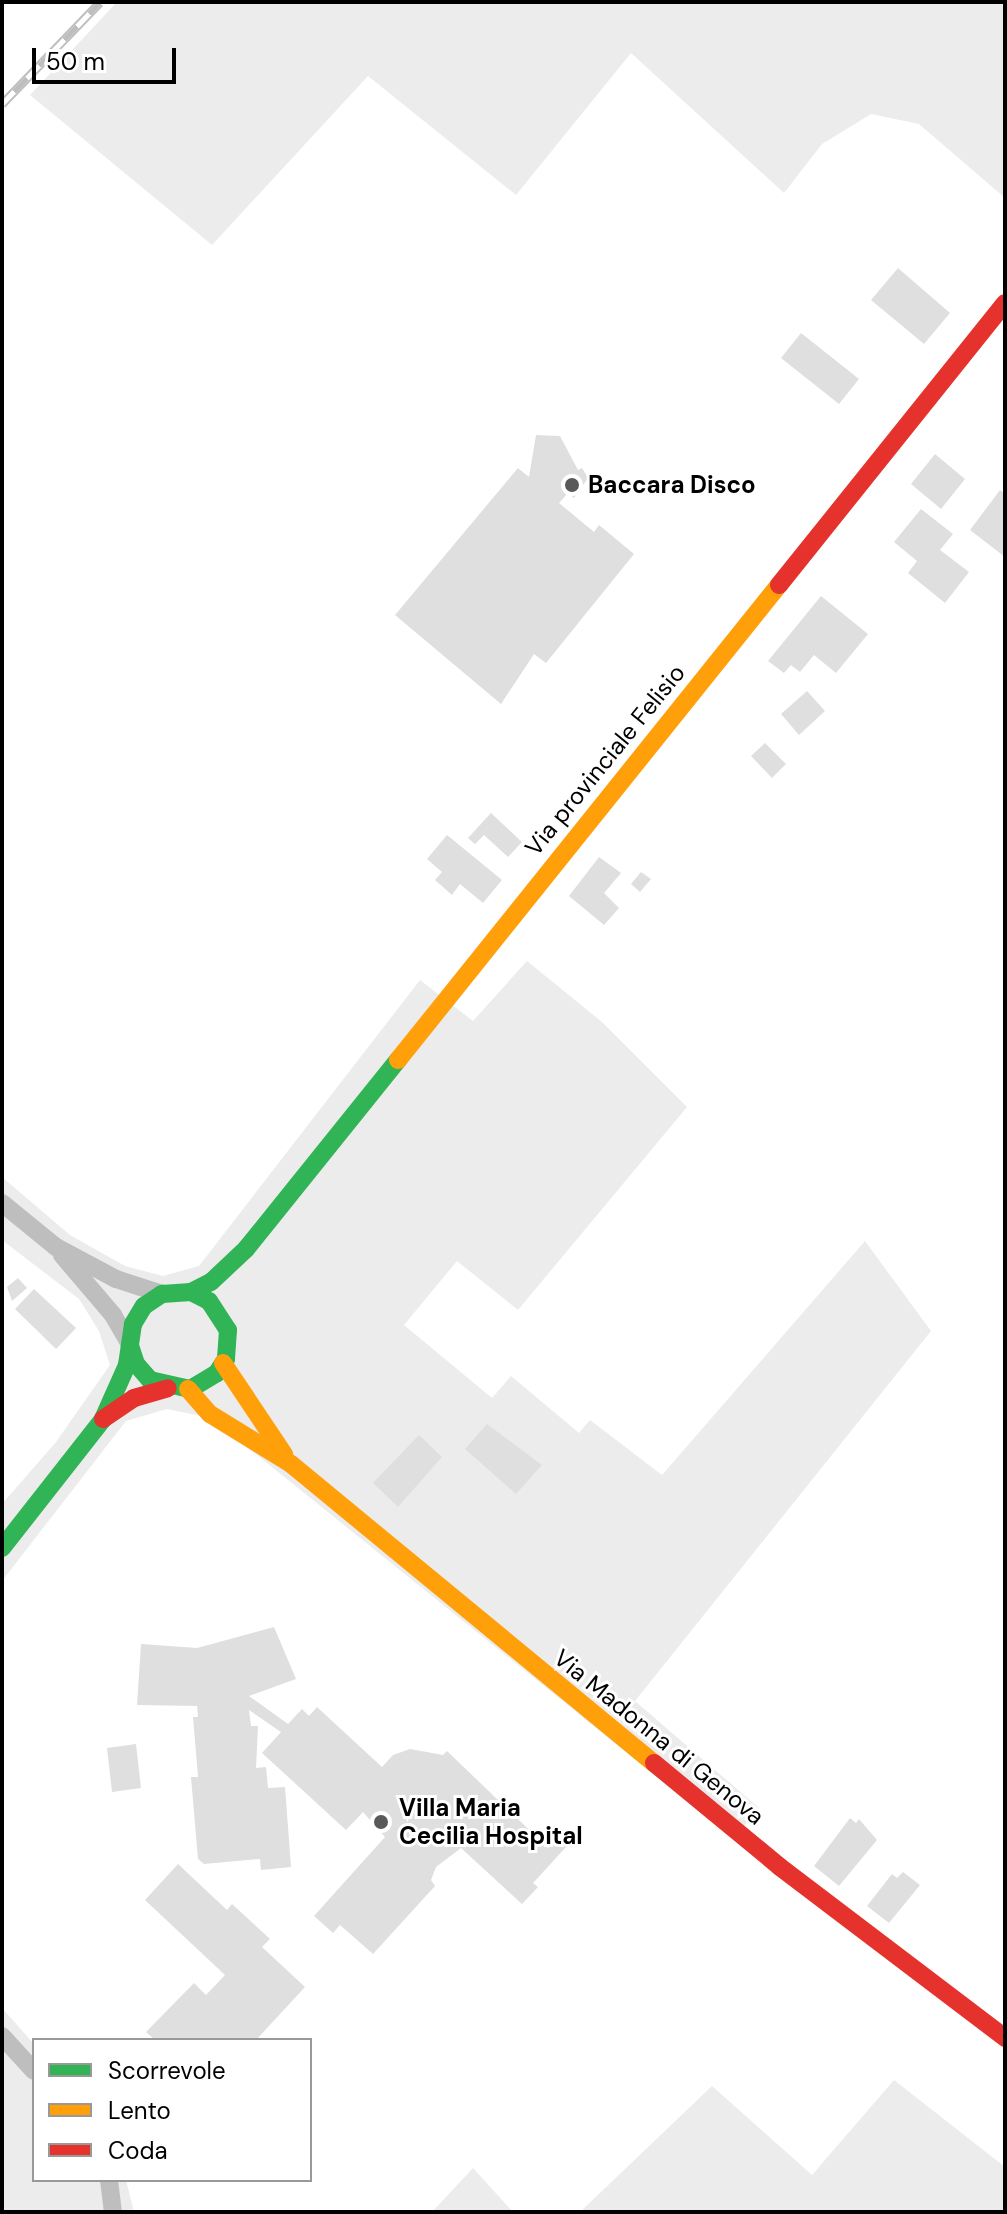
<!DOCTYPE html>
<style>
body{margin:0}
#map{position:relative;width:1007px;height:2214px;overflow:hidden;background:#fff;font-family:"DM Sans",sans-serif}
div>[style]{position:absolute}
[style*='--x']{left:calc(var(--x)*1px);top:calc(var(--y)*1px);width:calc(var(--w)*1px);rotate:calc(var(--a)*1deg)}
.green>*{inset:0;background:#ececec}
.building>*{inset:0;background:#dfdfdf}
.street>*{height:18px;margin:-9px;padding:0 9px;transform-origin:9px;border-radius:9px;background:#bebebe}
.fast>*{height:18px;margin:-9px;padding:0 9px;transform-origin:9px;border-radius:9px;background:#30b455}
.slow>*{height:18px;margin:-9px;padding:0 9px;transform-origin:9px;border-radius:9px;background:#ff9f0a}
.jam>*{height:18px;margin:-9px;padding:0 9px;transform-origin:9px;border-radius:9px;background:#e5322d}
.rail>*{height:9px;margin-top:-4.5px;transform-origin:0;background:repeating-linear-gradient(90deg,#fff 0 18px,#bebebe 0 36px);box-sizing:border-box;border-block:2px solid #bebebe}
.dots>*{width:22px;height:22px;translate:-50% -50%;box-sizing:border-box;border:4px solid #fff;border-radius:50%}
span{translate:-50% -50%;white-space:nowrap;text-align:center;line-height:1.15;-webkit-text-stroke:6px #fff;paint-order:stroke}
.poi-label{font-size:24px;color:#000;font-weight:700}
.left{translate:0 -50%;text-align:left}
.street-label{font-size:24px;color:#000}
.frame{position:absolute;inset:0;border:4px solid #000;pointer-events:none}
.legend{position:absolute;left:32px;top:2038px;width:280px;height:144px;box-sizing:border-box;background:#fff;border:2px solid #999;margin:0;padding:10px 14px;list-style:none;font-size:24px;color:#000}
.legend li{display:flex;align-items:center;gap:16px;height:40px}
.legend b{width:40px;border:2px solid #999}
.scale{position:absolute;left:32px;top:48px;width:144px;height:36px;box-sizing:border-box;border:4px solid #000;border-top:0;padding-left:10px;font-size:24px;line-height:28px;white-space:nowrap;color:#000;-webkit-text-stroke:6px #fff;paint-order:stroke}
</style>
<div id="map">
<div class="green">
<i style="clip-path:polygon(117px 2px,1005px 2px,1005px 198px,919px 124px,871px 114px,822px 144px,784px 193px,631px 53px,516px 195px,368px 76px,212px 245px,30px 95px)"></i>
<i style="clip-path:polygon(527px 961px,602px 1022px,687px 1107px,518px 1310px,457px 1261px,404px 1325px,492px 1398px,511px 1376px,579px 1433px,590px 1420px,662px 1475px,865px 1241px,931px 1331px,635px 1701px,759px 1808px,734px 1839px,211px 1418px,167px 1409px,126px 1421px,2px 1581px,2px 1504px,56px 1442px,110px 1365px,99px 1331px,79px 1299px,2px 1240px,2px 1177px,70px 1235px,125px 1266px,163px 1276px,199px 1266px,420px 980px,473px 1021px)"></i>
<i style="clip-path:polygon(2px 2008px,34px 2044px,34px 2180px,126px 2180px,134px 2212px,2px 2212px)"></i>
<i style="clip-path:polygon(894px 2080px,1005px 2167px,1005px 2212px,580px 2212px,712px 2086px,812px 2175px)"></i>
<i style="clip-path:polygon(473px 2168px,513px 2212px,432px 2212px)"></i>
</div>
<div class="building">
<i style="clip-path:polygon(898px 268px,950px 313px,924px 344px,871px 300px)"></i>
<i style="clip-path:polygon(801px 333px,859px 379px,839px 404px,781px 358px)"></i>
<i style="clip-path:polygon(536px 435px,560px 436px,578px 470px,582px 468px,588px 478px,574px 498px,568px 493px,559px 503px,594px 532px,599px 525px,634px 554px,546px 663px,534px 654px,501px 704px,395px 615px,518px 468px,529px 477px)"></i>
<i style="clip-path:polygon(935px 454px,965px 479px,941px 509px,911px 484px)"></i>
<i style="clip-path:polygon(1000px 490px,1005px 494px,1005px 557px,970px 530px)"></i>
<i style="clip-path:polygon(921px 509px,953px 534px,940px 550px,969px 572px,945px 603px,908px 573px,917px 561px,894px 542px)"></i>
<i style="clip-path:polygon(821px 596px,868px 634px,836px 673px,814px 655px,800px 672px,791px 665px,784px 673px,768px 661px)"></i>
<i style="clip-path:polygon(807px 691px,825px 711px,799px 735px,781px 714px)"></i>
<i style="clip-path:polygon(765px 743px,786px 764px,772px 778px,751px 756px)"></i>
<i style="clip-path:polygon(491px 813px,522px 842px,508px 857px,484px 835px,475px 844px,468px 838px)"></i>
<i style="clip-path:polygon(447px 835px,502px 880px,483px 903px,460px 884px,452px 895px,435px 880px,442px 872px,427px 859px)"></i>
<i style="clip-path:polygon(599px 857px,621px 873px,604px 893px,619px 908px,604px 925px,569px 896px)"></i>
<i style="clip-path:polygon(641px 872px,651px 879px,640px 892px,631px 884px)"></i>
<i style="clip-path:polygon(18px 1278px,27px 1288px,12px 1301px,7px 1287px)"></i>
<i style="clip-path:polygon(34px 1289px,76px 1328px,56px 1349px,15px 1309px)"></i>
<i style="clip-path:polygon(487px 1424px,542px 1465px,516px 1494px,465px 1449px)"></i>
<i style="clip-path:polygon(419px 1435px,442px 1457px,398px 1507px,373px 1483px)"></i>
<i style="clip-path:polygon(274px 1627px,296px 1679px,249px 1696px,288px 1724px,302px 1709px,309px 1716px,317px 1707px,382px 1767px,393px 1755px,410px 1749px,443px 1755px,447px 1751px,548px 1848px,558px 1838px,567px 1846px,533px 1883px,538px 1887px,522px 1904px,461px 1848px,436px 1867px,431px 1880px,435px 1886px,373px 1954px,340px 1925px,333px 1933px,314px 1916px,385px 1837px,363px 1812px,346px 1830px,262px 1753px,281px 1732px,249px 1710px,251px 1726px,258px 1726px,256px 1768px,266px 1767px,268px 1788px,285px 1787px,291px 1867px,261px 1870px,260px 1859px,204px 1864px,198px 1859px,191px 1777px,198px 1777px,193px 1717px,198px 1717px,197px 1706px,137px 1705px,141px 1644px,197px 1648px)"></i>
<i style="clip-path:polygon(136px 1744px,141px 1788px,112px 1792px,107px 1748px)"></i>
<i style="clip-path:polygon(850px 1818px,856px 1823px,859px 1819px,877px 1840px,839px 1886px,814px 1866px)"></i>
<i style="clip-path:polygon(178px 1864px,227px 1910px,232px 1904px,270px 1939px,262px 1947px,305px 1987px,256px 2040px,155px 2040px,146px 2032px,194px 1983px,206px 1995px,225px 1975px,145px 1900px)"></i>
<i style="clip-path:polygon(903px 1872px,920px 1885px,889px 1923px,867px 1906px,892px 1874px,897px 1878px)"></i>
</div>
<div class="street">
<i style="--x:2;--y:1203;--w:70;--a:39.2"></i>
<i style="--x:56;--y:1247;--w:68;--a:28.1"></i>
<i style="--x:116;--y:1279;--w:48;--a:18.1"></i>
<i style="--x:62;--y:1255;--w:79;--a:49.6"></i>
<i style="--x:113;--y:1315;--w:34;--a:60"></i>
<i style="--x:2;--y:2036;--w:47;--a:47.6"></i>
<i style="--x:109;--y:2180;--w:32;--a:83"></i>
</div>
<div class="fast">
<i style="--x:191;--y:1292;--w:22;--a:-27"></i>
<i style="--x:211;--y:1282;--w:48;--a:-43.3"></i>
<i style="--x:246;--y:1249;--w:243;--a:-51.2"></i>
<i style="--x:2;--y:1548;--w:164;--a:-51.9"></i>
<i style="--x:103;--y:1419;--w:59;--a:-66"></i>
<i style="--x:127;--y:1365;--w:41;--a:-81.7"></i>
<i style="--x:133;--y:1324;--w:21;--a:-59"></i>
<i style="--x:144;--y:1306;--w:22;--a:-34"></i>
<i style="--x:162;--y:1294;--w:29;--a:-4"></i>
<i style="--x:191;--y:1292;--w:20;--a:27"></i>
<i style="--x:209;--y:1301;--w:35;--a:57"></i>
<i style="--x:228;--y:1330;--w:29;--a:94"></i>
<i style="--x:226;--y:1359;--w:17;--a:123"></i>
<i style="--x:217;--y:1373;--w:31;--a:149"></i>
<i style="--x:190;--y:1389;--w:41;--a:-167.3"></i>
<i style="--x:150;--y:1380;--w:21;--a:-131"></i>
<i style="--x:136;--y:1364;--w:20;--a:-108"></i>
</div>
<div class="slow">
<i style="--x:398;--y:1060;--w:609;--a:-51.27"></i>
<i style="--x:223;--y:1363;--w:110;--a:56.2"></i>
<i style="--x:188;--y:1389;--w:33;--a:49"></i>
<i style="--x:210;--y:1414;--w:95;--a:31.7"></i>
<i style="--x:291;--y:1464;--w:470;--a:39.5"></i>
</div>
<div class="jam">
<i style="--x:779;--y:585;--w:361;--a:-51.3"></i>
<i style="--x:103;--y:1419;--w:37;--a:-34"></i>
<i style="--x:134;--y:1398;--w:35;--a:-16"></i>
<i style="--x:654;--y:1763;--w:163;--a:39.5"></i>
<i style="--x:780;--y:1867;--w:283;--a:37.2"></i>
</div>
<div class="rail">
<i style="--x:2;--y:104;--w:141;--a:-46.1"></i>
</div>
<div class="dots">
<i style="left:572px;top:485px;background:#595959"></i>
<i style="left:381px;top:1822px;background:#595959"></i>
</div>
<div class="poi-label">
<span class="left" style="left:588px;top:485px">Baccara Disco</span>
<span class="left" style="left:399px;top:1822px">Villa Maria<br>Cecilia Hospital</span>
</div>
<div class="street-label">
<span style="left:605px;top:760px;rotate:-51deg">Via provinciale Felisio</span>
<span style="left:659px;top:1737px;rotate:39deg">Via Madonna di Genova</span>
</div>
<div class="frame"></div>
<ul class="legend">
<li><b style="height:10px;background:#30b455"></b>Scorrevole</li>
<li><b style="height:10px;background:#ff9f0a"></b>Lento</li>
<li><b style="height:10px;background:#e5322d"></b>Coda</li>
</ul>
<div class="scale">50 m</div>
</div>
